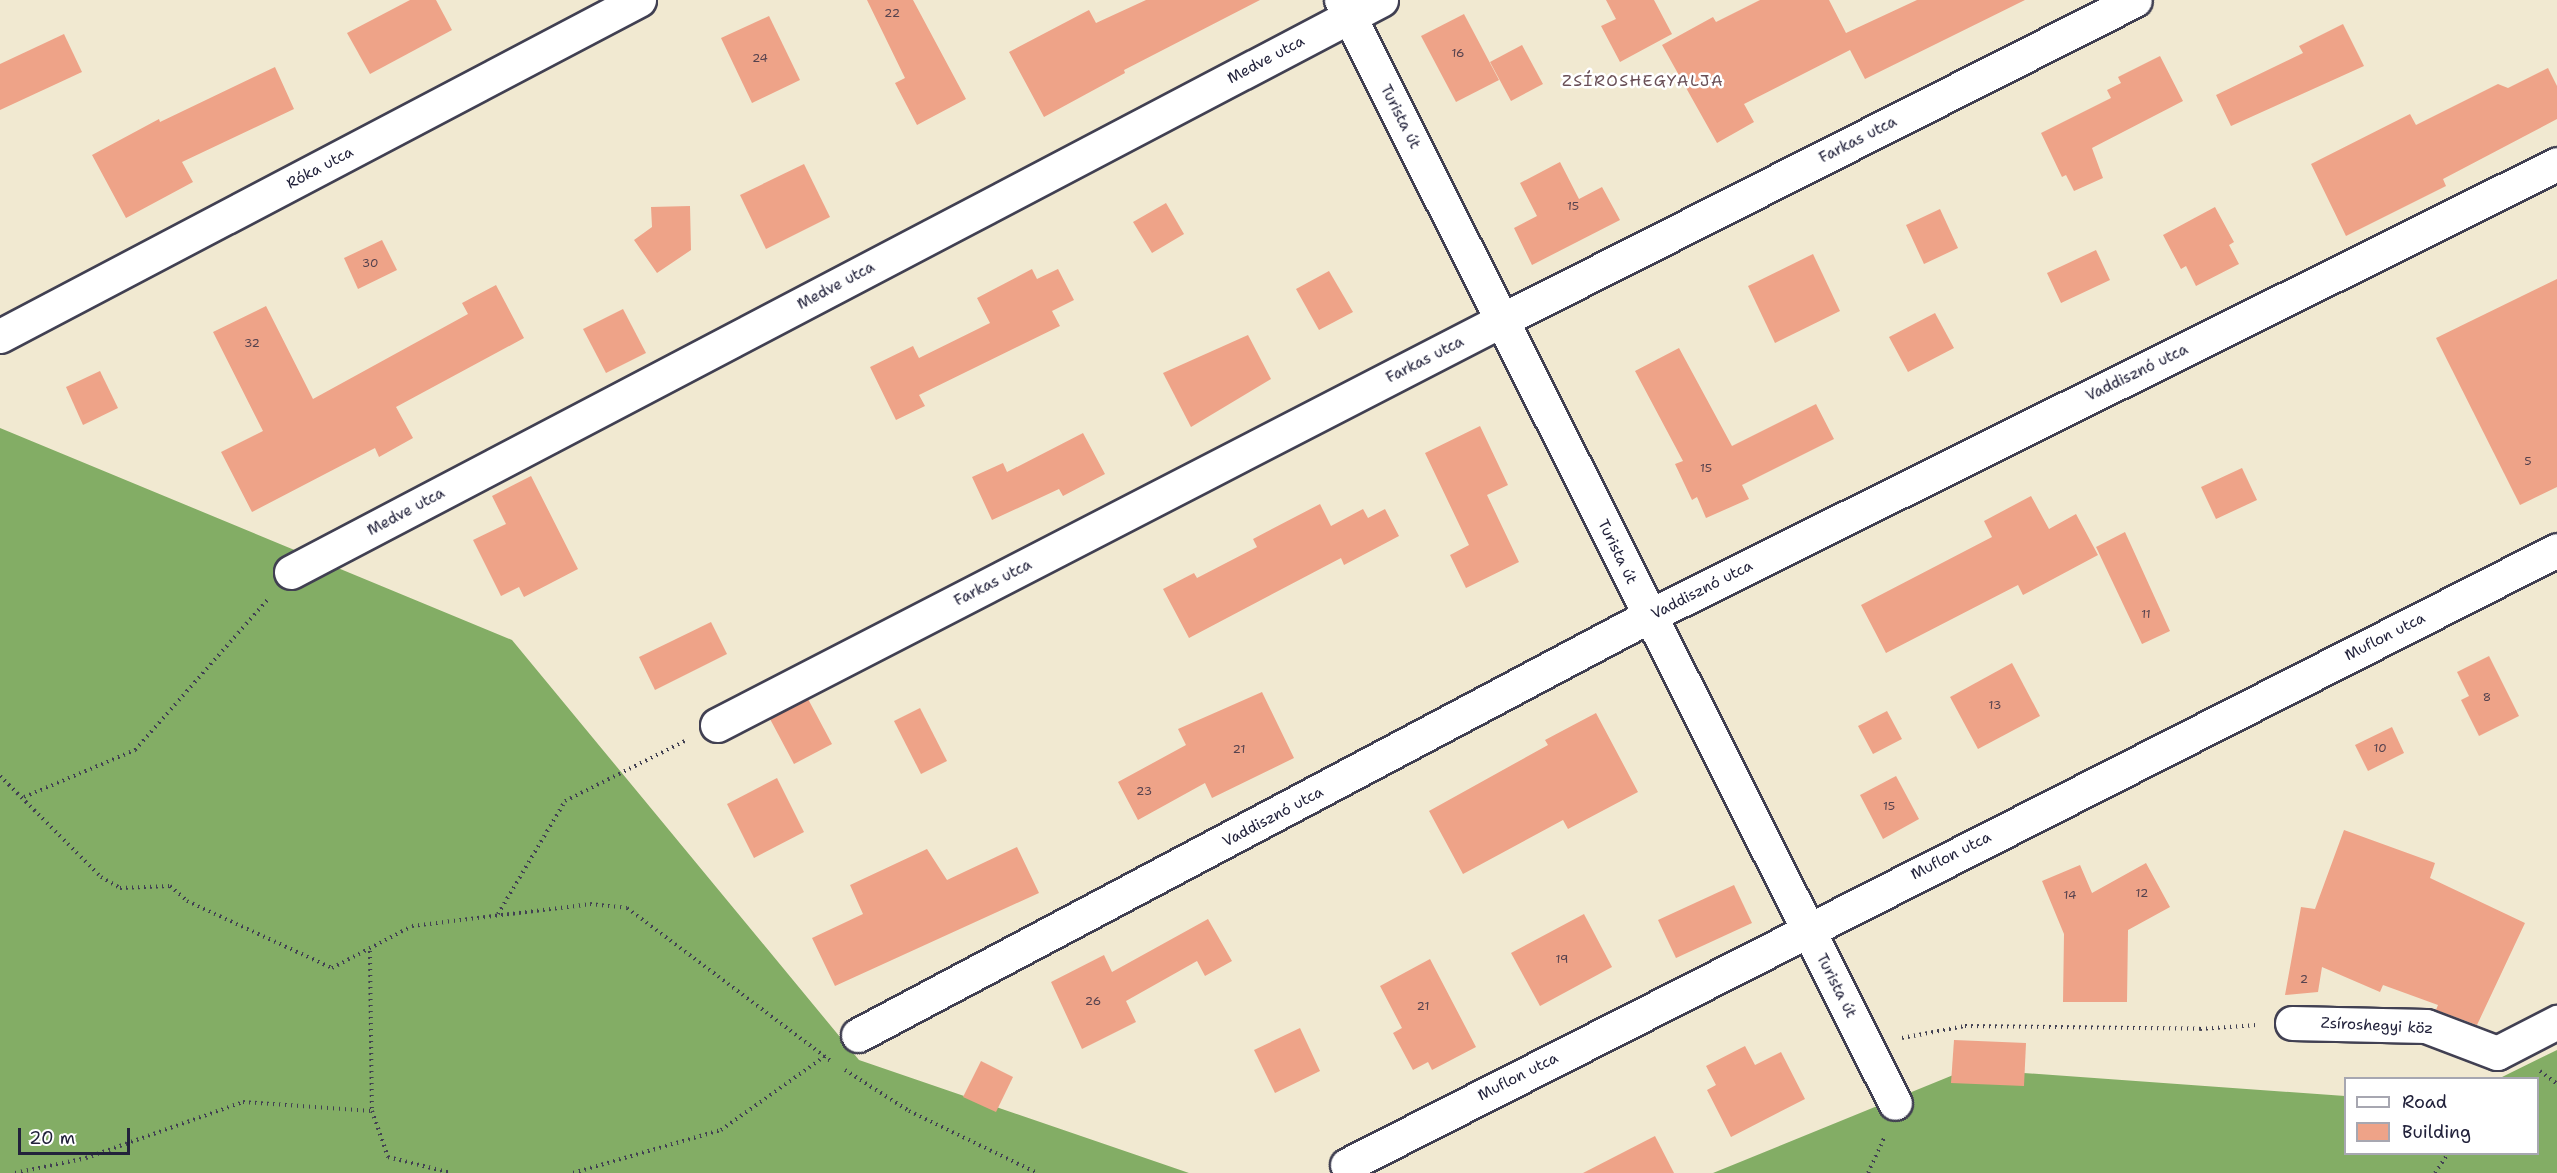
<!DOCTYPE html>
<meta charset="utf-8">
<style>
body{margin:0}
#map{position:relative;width:2557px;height:1173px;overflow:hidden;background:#f1e9d1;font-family:"Shantell Sans",sans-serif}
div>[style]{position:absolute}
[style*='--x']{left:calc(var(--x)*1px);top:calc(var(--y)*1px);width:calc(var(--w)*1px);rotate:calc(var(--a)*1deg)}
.forest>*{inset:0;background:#83ad65}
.building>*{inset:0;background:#eea388}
.path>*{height:4px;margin-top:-2px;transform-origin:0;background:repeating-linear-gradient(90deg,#414052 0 1.5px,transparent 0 6px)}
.roads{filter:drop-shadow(2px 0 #414052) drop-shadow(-2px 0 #414052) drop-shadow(0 2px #414052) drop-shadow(0 -2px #414052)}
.minor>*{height:33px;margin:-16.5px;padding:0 16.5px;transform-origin:16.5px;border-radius:16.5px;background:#fff}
span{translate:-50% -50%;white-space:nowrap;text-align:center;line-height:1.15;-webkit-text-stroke:5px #fff;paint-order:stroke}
.number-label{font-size:12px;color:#55424e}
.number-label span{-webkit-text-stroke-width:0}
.street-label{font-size:15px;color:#22223b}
.neighbourhood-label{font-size:16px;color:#694f56;letter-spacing:1.5px}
.legend{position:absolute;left:2344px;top:1077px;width:195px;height:78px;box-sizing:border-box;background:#fff;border:2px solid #a7a7b1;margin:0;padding:8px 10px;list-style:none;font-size:18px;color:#22223b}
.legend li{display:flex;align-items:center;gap:12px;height:30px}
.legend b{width:30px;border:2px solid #a7a7b1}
.scale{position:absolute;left:18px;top:1128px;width:112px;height:27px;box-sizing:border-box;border:3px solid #22223b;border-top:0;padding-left:8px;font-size:18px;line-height:21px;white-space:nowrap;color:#22223b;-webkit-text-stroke:4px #fff;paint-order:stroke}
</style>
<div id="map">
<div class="forest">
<i style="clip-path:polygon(0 428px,512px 640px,859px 1060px,1189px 1173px,0 1173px)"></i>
<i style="clip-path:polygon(2557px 1050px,2557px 1173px,1713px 1173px,1968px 1069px,2345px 1096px,2346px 1154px,2538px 1154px,2538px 1078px,2500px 1078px)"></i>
</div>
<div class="building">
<i style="clip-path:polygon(410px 0,436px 0,452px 30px,370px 74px,347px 33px)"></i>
<i style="clip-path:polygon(867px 0,913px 0,966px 99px,917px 125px,895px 83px,905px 78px)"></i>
<i style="clip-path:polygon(1146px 0,1260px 0,1124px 70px,1125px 73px,1044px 117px,1009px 52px,1089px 10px,1096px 23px)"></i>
<i style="clip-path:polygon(1606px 0,1654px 0,1672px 34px,1620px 62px,1601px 26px,1616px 19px)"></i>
<i style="clip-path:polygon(1760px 0,1829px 0,1846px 33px,1917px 0,2025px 0,1865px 79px,1850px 50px,1744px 104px,1754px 122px,1717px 143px,1662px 45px,1713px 17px,1716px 22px)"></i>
<i style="clip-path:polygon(1464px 14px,1499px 80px,1456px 102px,1421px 36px)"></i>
<i style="clip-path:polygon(769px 16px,800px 80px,752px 103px,721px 38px)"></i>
<i style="clip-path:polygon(2343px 24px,2364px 66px,2231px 126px,2216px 95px,2303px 53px,2299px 46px)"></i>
<i style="clip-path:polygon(64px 34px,82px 72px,0 110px,0 64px)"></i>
<i style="clip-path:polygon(1522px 45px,1543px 84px,1511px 101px,1490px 62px)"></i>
<i style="clip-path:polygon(2160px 56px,2183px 101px,2092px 148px,2103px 178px,2074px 191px,2066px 175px,2062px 177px,2041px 133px,2111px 98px,2107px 90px,2121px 83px,2118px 77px)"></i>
<i style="clip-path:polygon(275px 67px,294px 109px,182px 162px,193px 182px,126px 218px,92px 155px,159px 119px,160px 122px)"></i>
<i style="clip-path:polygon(2548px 68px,2557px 86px,2557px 119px,2443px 179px,2446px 186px,2346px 236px,2311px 164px,2410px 114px,2416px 125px,2498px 84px,2508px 88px)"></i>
<i style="clip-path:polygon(1560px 162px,1579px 199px,1602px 187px,1620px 220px,1532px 265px,1514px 228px,1537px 216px,1520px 183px)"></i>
<i style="clip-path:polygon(804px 164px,830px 217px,766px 249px,740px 195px)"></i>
<i style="clip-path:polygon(1166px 203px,1184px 234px,1152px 253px,1133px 222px)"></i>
<i style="clip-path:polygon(690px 206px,691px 250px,657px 273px,634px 240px,652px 227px,651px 207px)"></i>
<i style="clip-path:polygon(2215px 207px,2234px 242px,2229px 245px,2239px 264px,2196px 286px,2186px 266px,2181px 269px,2163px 235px)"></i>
<i style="clip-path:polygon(1940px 209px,1958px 248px,1924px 264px,1906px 225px)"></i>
<i style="clip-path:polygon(382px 240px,397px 270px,358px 289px,344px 258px)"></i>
<i style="clip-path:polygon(2096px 250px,2110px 280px,2061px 303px,2047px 273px)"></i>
<i style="clip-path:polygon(1813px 254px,1840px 311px,1775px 343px,1748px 286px)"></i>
<i style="clip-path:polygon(1032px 269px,1037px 279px,1058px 269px,1074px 300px,1052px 311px,1060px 326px,919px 395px,925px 406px,896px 420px,870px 367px,913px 346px,919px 358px,990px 323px,977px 298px)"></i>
<i style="clip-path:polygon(1329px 271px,1353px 312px,1319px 330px,1296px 289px)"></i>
<i style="clip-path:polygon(2557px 279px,2557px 487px,2520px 505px,2436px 338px)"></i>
<i style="clip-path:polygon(496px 285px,524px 338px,396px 407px,413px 438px,379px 457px,375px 448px,252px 512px,221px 452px,263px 431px,213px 332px,266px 306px,313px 399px,468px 314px,462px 303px)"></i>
<i style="clip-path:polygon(623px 309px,646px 353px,606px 373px,583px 329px)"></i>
<i style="clip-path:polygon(1935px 313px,1954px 348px,1908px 372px,1889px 337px)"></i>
<i style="clip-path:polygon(1248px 335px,1271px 379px,1191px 427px,1163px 373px)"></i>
<i style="clip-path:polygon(1679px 348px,1732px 446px,1816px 404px,1834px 439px,1742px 485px,1749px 499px,1706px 518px,1697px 497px,1692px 500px,1675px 464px,1683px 461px,1635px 371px)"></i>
<i style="clip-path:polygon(100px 371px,118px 408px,83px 425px,66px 387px)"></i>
<i style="clip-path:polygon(1480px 426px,1508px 485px,1487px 495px,1519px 562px,1466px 588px,1450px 555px,1469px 545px,1425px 453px)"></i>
<i style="clip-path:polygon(1083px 433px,1105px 474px,1063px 496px,1059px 489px,992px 520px,972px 477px,1003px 463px,1007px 472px)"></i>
<i style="clip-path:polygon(2242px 468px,2257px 500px,2216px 519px,2201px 487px)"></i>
<i style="clip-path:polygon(531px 476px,578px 569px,524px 597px,519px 587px,501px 596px,473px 540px,506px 524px,492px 496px)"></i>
<i style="clip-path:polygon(2031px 496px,2049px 529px,2076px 514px,2098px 555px,2023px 595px,2018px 585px,1886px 653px,1861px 605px,1992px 537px,1984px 521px)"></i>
<i style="clip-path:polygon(1320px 504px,1331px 526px,1363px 509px,1368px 518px,1385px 509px,1399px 536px,1344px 565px,1341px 558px,1189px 638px,1163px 589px,1194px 573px,1197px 578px,1257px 547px,1253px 539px)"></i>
<i style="clip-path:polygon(2125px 532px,2170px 631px,2142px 644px,2096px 547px)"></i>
<i style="clip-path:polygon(711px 622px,727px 654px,655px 690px,639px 657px)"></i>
<i style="clip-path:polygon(2489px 656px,2519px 716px,2479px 736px,2461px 700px,2469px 696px,2457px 672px)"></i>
<i style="clip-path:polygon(2012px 663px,2040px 716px,1978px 749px,1950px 697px)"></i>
<i style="clip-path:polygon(1262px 692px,1294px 758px,1212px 798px,1205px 783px,1138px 820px,1118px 782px,1186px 745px,1178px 729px)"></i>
<i style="clip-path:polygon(808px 699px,832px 744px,794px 764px,770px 719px)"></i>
<i style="clip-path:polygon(920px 708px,947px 761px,921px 774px,894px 721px)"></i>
<i style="clip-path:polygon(1887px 711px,1902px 739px,1873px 754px,1858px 726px)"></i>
<i style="clip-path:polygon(1596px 713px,1638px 792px,1568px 829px,1563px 820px,1463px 874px,1429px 811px,1548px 745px,1545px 740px)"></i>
<i style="clip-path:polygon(2392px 727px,2404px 753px,2368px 771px,2355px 745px)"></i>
<i style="clip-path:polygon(1896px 776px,1919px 819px,1883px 839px,1860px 795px)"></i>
<i style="clip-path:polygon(777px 778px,804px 832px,754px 858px,727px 804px)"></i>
<i style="clip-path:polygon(2344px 830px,2435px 863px,2430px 878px,2525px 923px,2477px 1025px,2436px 1010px,2438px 1005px,2383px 985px,2380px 992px,2322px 967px,2318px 992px,2285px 995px,2301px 907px,2315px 909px)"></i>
<i style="clip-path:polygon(1017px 847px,1039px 893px,835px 986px,812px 938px,863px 914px,850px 885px,927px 849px,947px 880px)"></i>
<i style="clip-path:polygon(2146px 863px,2170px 907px,2128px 930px,2127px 1002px,2063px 1002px,2064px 934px,2042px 881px,2080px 865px,2092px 893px)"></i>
<i style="clip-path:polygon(1734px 885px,1752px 923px,1676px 958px,1658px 920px)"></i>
<i style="clip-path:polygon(1584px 914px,1612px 967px,1540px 1006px,1511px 953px)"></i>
<i style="clip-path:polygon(1208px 919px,1232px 961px,1205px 976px,1197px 961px,1126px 1001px,1136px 1022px,1082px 1049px,1051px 982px,1104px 955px,1112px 972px)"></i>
<i style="clip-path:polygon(1430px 959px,1476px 1047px,1432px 1070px,1428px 1062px,1413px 1070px,1393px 1033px,1402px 1028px,1380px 986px)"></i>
<i style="clip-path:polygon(1300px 1028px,1320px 1071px,1275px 1093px,1254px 1050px)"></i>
<i style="clip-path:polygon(1954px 1040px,2026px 1043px,2024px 1086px,1951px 1083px)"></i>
<i style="clip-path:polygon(1745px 1046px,1755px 1065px,1781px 1052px,1805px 1099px,1731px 1137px,1707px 1090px,1716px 1085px,1706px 1066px)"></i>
<i style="clip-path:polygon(981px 1061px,1013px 1077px,996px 1112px,963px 1097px)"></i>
<i style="clip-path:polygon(1655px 1136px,1674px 1173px,1583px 1173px)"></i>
</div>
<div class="path">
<i style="--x:0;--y:776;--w:143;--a:45"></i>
<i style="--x:101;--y:877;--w:22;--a:30"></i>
<i style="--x:120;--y:888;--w:50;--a:-2.3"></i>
<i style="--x:170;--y:886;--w:23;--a:41"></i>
<i style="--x:187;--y:901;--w:160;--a:24.8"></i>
<i style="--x:332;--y:968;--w:90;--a:-27.7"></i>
<i style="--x:412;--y:926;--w:179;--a:-7"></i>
<i style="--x:590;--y:904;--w:37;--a:6"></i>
<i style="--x:627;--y:908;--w:255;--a:36.9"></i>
<i style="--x:24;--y:797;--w:121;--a:-22.9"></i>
<i style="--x:135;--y:750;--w:203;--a:-48.6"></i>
<i style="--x:498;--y:914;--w:131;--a:-59.3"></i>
<i style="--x:565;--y:801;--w:134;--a:-26.6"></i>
<i style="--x:370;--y:951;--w:160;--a:89.3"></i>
<i style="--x:1902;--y:1038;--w:64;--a:-10.8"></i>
<i style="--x:1965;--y:1026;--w:235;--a:0.7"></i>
<i style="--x:2200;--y:1029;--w:56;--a:-4.1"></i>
<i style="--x:845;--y:1070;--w:76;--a:32.6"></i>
<i style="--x:909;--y:1111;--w:142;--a:25.8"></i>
<i style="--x:2540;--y:1071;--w:21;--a:37"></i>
<i style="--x:15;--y:1173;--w:73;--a:-11.9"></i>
<i style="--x:86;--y:1158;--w:167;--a:-19.6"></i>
<i style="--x:243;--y:1102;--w:129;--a:4"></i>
<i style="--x:372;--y:1111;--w:49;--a:70.8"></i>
<i style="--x:388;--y:1157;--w:65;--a:14.3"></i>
<i style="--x:573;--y:1173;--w:154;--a:-16.2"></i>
<i style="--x:721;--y:1130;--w:128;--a:-35.4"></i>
<i style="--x:1868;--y:1173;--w:41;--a:-65.3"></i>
<i style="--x:2435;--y:1173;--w:23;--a:-56"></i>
</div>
<div class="roads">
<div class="minor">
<i style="--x:1341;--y:0;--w:1234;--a:63.33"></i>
<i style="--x:0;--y:336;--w:722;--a:-27.74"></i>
<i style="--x:291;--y:572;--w:1231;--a:-27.69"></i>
<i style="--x:717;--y:725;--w:883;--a:-27.29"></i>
<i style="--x:1502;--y:320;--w:709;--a:-26.82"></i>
<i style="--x:2292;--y:1023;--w:134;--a:1.3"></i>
<i style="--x:2426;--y:1026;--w:76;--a:20.8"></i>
<i style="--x:2497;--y:1053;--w:68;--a:-27.3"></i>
<i style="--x:858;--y:1035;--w:895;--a:-27.91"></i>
<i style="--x:1649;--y:616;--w:1014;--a:-26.46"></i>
<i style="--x:1347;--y:1165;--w:1357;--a:-26.94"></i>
</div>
</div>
<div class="number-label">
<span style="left:892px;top:14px">22</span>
<span style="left:1458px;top:54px">16</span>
<span style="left:760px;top:59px">24</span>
<span style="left:1573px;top:207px">15</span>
<span style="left:370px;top:264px">30</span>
<span style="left:252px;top:344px">32</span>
<span style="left:2528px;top:462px">5</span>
<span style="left:1706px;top:469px">15</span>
<span style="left:2146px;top:615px">11</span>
<span style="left:2487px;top:698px">8</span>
<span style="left:1995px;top:706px">13</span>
<span style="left:2380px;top:749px">10</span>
<span style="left:1239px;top:750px">21</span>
<span style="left:1144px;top:792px">23</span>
<span style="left:1889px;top:807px">15</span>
<span style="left:2142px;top:894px">12</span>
<span style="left:2070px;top:896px">14</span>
<span style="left:1562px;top:960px">19</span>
<span style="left:2304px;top:980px">2</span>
<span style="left:1093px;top:1002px">26</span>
<span style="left:1423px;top:1007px">21</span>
</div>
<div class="street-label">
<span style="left:1266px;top:60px;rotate:-28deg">Medve utca</span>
<span style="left:1400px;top:117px;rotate:63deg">Turista út</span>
<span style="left:1858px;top:140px;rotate:-27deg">Farkas utca</span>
<span style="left:320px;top:168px;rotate:-28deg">Róka utca</span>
<span style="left:836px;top:286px;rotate:-28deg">Medve utca</span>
<span style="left:1425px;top:360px;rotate:-27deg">Farkas utca</span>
<span style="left:2137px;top:373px;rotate:-26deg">Vaddisznó utca</span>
<span style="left:406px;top:512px;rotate:-28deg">Medve utca</span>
<span style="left:1617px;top:552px;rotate:64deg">Turista út</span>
<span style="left:993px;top:583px;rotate:-27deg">Farkas utca</span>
<span style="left:1702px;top:590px;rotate:-27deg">Vaddisznó utca</span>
<span style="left:2385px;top:637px;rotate:-27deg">Muflon utca</span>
<span style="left:1273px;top:817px;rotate:-28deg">Vaddisznó utca</span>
<span style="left:1951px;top:856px;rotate:-27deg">Muflon utca</span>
<span style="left:1836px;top:986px;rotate:63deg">Turista út</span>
<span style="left:2377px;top:1026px;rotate:3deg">Zsíroshegyi köz</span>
<span style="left:1518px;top:1077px;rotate:-27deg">Muflon utca</span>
</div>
<div class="neighbourhood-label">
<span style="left:1643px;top:81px">ZSÍROSHEGYALJA</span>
</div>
<ul class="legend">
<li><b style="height:8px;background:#fff"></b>Road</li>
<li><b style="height:16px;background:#eea388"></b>Building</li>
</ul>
<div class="scale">20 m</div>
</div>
